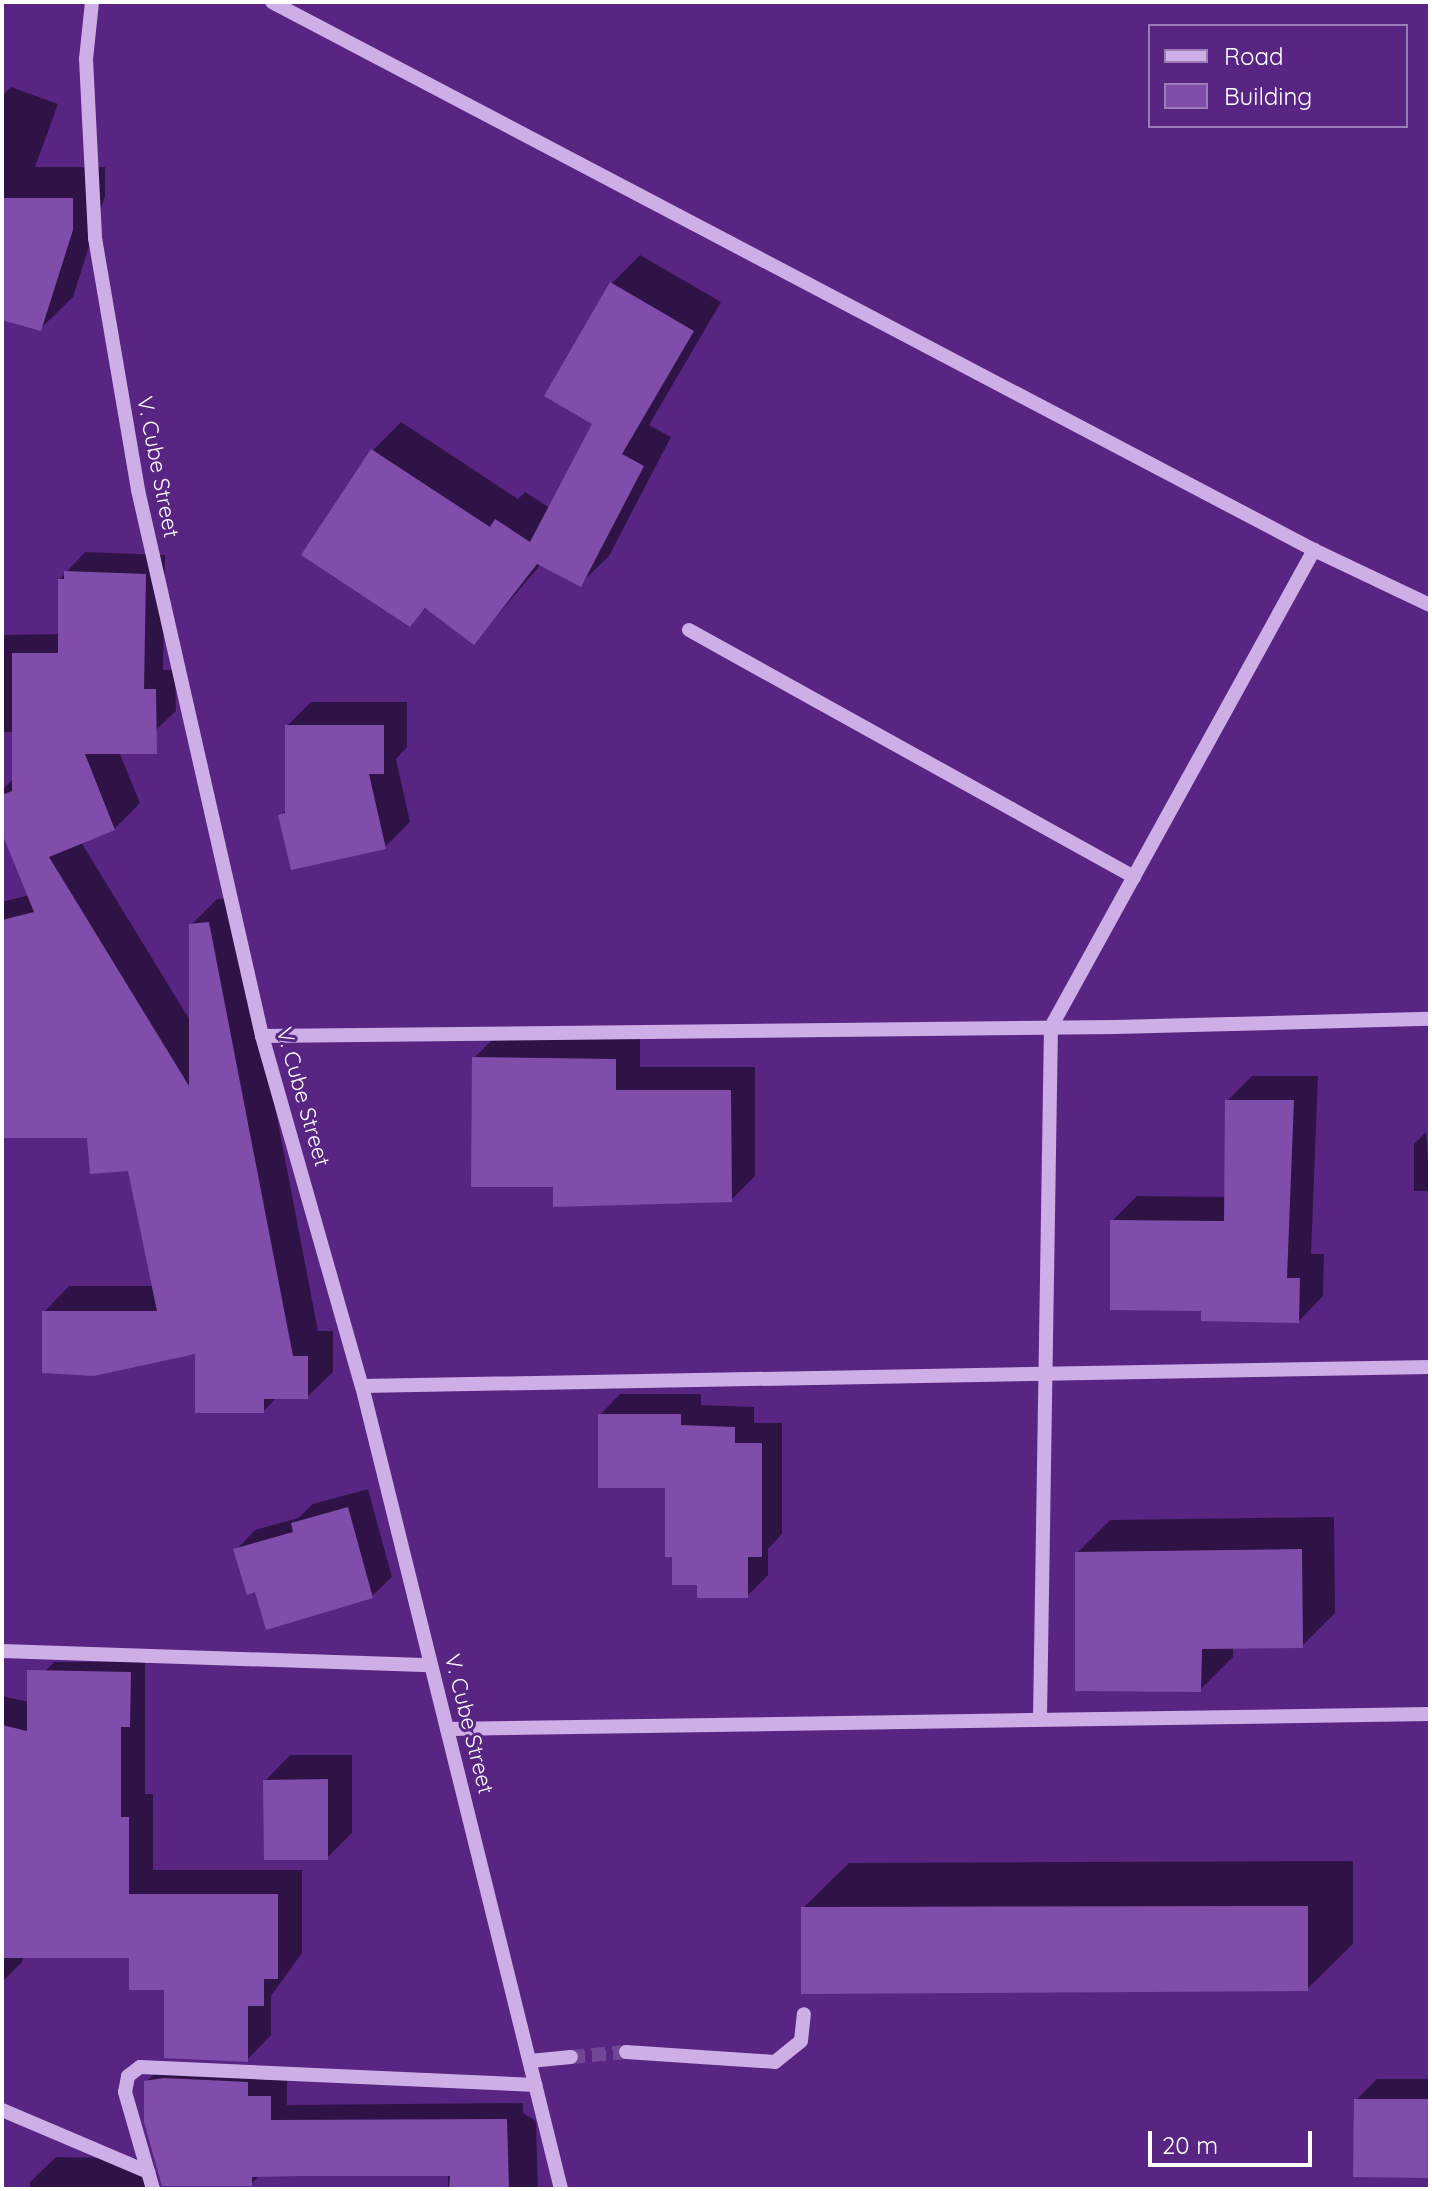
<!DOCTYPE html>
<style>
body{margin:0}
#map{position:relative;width:1432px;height:2191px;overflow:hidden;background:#592583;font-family:Quicksand,sans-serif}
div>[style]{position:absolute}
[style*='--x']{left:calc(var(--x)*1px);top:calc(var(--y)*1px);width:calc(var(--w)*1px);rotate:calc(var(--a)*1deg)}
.shadow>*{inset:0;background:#0007}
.building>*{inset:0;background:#804dab}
.minor-tunnel>*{height:14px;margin-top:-7px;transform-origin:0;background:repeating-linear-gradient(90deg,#724696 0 14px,transparent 0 21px)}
.minor>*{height:14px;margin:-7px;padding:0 7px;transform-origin:7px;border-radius:7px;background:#cdaee7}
span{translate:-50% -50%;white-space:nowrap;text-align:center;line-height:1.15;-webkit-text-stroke:6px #592583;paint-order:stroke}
.street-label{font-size:22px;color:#fff}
.frame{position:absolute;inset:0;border:4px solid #fff;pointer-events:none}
.legend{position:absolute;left:1148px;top:24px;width:260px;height:104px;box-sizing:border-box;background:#592583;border:2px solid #9b7cb5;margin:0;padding:10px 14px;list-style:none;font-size:24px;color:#fff}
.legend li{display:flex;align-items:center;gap:16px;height:40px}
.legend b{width:40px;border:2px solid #9b7cb5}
.scale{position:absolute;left:1148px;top:2131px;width:164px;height:36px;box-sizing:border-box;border:4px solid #fff;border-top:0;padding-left:10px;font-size:24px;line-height:28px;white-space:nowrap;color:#fff;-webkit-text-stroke:6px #592583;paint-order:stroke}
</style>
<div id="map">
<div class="shadow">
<i style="clip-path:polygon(11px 87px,58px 104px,35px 167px,105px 167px,105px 196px,73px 297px,40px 329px,2px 318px,2px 96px)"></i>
<i style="clip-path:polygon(640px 255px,721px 302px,649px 425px,671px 437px,609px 556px,580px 584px,541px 564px,474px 643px,427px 607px,410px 624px,373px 450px,401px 422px,518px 499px,525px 492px,550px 508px,595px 423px,612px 283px)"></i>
<i style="clip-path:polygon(85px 552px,165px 555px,163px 670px,175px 670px,176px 711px,156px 730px,2px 732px,2px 635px,60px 634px,60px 579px)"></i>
<i style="clip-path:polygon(311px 702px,407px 702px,407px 747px,396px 759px,410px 822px,385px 847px,281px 815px,287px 809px,287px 726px)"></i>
<i style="clip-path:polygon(113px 737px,140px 803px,114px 829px,81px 842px,191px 1022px,191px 925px,217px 899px,235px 898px,318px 1331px,333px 1331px,333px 1372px,307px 1397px,277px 1397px,264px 1411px,197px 1352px,44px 1312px,69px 1286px,154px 1286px,129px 1169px,89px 1136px,2px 1136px,2px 902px,29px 895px,2px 828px,2px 790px,17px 775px)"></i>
<i style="clip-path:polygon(498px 1034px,640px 1036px,640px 1067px,755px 1067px,755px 1176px,731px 1200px,474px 1058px)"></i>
<i style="clip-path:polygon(1252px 1076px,1318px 1076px,1311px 1254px,1324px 1254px,1323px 1296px,1299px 1321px,1203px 1309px,1112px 1221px,1137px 1196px,1226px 1197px,1227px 1101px)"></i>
<i style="clip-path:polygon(1426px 1132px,1430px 1191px,1414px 1191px,1414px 1144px)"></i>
<i style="clip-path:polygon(620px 1394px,701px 1394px,701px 1405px,754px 1407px,754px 1423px,782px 1423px,782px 1534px,768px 1549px,768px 1575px,747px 1596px,674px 1555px,667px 1486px,600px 1415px)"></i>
<i style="clip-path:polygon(368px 1489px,392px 1577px,372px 1596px,256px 1590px,236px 1550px,255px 1530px,298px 1518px,313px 1504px)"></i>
<i style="clip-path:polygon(1334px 1517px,1335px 1613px,1302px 1646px,1233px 1646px,1233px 1657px,1200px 1690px,1077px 1553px,1110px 1520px)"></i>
<i style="clip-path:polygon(54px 1662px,145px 1662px,145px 1794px,153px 1794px,153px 1870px,302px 1870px,302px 1953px,271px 1996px,271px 2035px,247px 2060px,131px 1956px,38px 1906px,22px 1962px,2px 1982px,2px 1696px,29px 1702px,29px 1687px)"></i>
<i style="clip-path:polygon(290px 1755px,352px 1755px,352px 1833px,327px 1858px,265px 1781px)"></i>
<i style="clip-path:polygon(1353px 1861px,1353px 1944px,1307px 1989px,803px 1908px,849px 1863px)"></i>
<i style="clip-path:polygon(163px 2065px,263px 2066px,263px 2080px,287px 2080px,287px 2105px,523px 2103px,523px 2113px,536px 2121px,538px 2189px,448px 2189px,448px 2174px,260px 2175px,251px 2184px,146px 2082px)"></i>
<i style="clip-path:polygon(1377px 2079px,1430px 2079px,1430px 2176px,1356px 2100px)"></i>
<i style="clip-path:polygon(56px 2157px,148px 2159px,148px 2189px,30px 2189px,30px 2182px)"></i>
</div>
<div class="building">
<i style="clip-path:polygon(2px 198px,73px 198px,73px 230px,41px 331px,2px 320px)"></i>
<i style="clip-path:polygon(610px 282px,694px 331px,622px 454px,644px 466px,581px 587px,537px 564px,474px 645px,425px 608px,410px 627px,301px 555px,371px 449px,490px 527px,495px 519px,530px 542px,592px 424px,544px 396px)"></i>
<i style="clip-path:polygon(64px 571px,146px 574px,144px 689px,156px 689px,157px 754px,85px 754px,115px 830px,49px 857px,189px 1086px,189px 924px,209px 922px,293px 1356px,308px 1356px,308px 1399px,264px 1399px,264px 1413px,195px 1413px,195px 1354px,94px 1376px,42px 1373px,42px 1311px,157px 1311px,128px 1171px,90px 1174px,87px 1138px,2px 1138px,2px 920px,34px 912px,2px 833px,2px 795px,12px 791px,12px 653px,58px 653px,58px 579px,64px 579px)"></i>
<i style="clip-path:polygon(285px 725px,384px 725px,384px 774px,369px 774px,386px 849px,291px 870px,278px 815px,285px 813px)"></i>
<i style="clip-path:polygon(472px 1057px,616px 1059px,616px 1090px,731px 1090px,732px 1202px,553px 1207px,553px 1187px,471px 1187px)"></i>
<i style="clip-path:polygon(1225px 1100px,1294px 1100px,1287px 1278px,1300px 1278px,1299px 1323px,1201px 1321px,1201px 1311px,1110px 1310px,1110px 1220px,1224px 1221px)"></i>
<i style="clip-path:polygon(598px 1414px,681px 1414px,681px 1425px,735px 1427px,735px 1443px,762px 1443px,762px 1557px,748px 1557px,748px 1598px,697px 1598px,697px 1585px,672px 1585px,672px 1557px,665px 1557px,665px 1488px,598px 1488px)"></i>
<i style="clip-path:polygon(348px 1507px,373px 1598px,266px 1630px,255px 1592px,247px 1595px,233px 1549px,293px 1532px,291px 1523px)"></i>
<i style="clip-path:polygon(1302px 1549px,1303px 1648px,1202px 1649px,1201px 1692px,1075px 1691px,1075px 1552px)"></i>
<i style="clip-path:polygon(27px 1670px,131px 1672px,130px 1727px,121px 1727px,121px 1817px,129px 1817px,129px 1894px,278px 1894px,278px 1979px,264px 1979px,264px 2006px,248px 2006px,248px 2062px,164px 2058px,164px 1990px,129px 1990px,129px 1958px,2px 1958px,2px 1725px,27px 1731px)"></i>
<i style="clip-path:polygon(328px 1779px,328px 1860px,264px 1860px,263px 1780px)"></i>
<i style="clip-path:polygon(1308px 1906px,1308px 1991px,801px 1994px,801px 1907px)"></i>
<i style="clip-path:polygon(164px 2078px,248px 2082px,248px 2096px,271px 2096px,271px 2120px,507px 2119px,509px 2189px,449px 2189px,450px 2176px,299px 2176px,252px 2177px,252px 2186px,162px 2186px,144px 2122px,144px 2081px)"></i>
<i style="clip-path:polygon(1354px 2099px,1430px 2099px,1430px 2178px,1353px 2177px)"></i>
</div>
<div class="minor-tunnel">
<i style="--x:571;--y:2057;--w:55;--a:-5.2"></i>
</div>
<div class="minor">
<i style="--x:92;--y:2;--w:57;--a:96"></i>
<i style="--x:86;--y:59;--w:179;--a:87.1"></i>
<i style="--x:95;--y:238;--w:256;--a:80.3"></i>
<i style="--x:138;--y:490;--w:560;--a:77.2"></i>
<i style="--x:262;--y:1036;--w:364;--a:74.1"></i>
<i style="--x:362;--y:1386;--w:827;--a:76.08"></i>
<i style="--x:272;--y:2;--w:1177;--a:27.74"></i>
<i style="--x:1314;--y:550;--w:128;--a:25.4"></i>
<i style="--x:689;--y:630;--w:509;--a:29.03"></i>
<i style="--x:262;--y:1036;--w:853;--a:-0.6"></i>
<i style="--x:1115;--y:1027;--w:315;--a:-1.5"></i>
<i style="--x:362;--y:1386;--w:1068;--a:-1.02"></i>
<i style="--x:2;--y:1651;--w:429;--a:1.9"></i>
<i style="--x:1040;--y:1718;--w:691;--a:-89.09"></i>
<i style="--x:1051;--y:1027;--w:545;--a:-61.13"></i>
<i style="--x:447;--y:1729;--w:983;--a:-0.87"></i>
<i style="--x:626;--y:2052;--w:149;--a:3.8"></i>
<i style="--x:775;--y:2062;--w:33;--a:-39"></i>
<i style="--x:801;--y:2041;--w:27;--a:-84"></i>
<i style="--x:530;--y:2061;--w:41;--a:-5.6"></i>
<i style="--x:2;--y:2110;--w:159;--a:23"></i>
<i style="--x:153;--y:2189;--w:101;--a:-106.1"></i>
<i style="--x:125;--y:2092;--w:16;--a:-79"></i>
<i style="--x:128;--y:2076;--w:15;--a:-37"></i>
<i style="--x:140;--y:2067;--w:396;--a:2.6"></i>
</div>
<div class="street-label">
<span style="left:158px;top:467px;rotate:79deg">V. Cube Street</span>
<span style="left:303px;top:1097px;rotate:74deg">V. Cube Street</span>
<span style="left:469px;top:1724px;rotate:76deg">V. Cube Street</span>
</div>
<div class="frame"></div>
<ul class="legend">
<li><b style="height:10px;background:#cdaee7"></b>Road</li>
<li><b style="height:22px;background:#804dab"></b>Building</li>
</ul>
<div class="scale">20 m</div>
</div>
